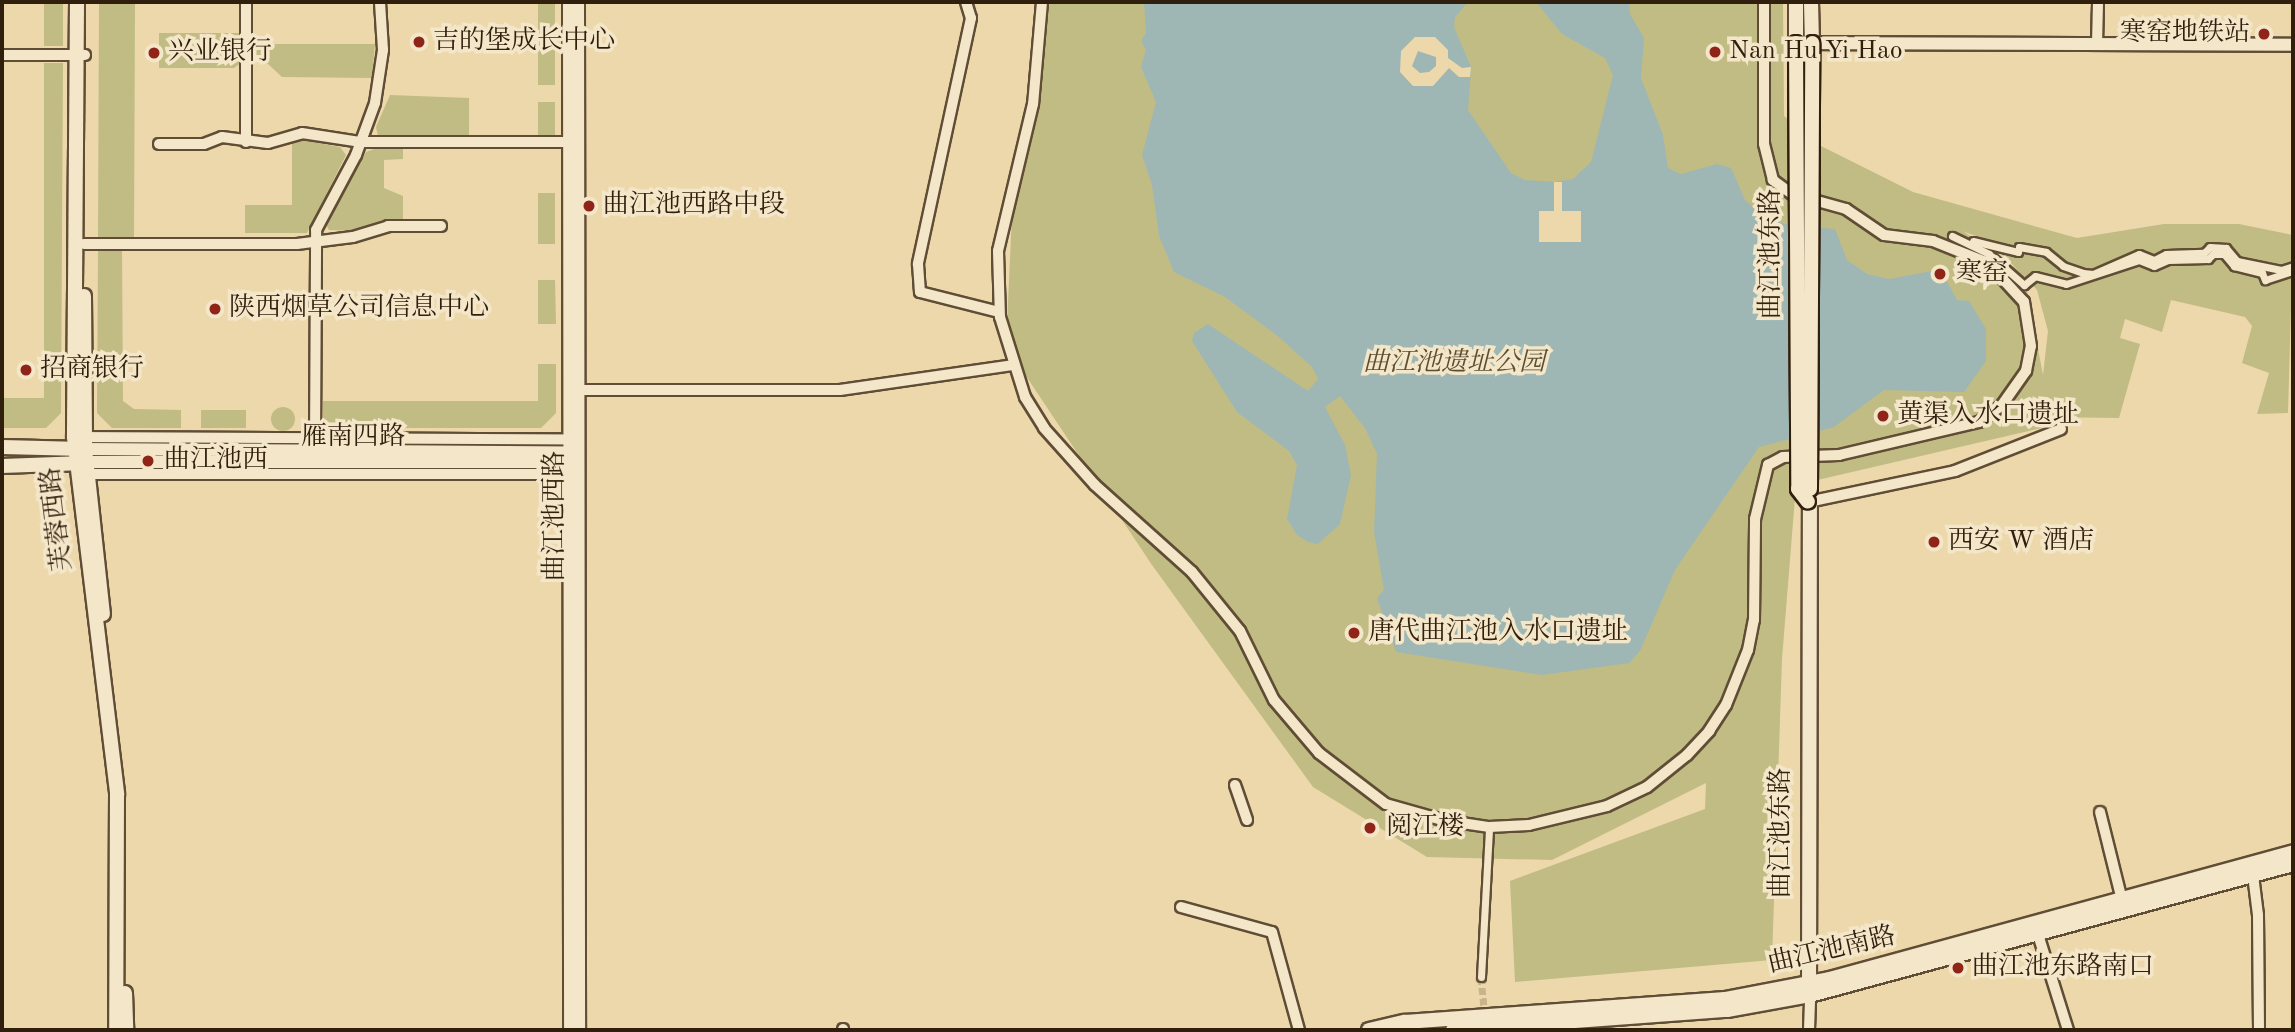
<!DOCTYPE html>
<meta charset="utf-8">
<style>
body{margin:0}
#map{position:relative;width:2295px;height:1032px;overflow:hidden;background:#edd8ac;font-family:"Old Standard TT","Noto Serif SC",serif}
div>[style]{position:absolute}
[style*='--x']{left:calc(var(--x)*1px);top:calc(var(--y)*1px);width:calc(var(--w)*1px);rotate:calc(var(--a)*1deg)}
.green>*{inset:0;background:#c0bc84}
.round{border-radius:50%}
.water>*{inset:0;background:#9eb7b4}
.pier>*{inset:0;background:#edd8ac}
.pedestrian-tunnel>*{height:7px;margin-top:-3.5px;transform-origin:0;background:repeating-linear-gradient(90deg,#c7b38c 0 7px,transparent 0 10.5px)}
.roads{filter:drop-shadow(2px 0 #604d35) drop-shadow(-2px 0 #604d35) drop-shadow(0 2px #604d35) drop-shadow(0 -2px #604d35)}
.pedestrian>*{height:7px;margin:-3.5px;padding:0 3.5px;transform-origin:3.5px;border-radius:3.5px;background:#f3e6c9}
.minor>*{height:10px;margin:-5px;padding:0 5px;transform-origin:5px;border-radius:5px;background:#f3e6c9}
.tertiary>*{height:12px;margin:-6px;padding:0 6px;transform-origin:6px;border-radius:6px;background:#f3e6c9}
.secondary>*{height:14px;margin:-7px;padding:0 7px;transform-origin:7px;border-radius:7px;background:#f3e6c9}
.bridges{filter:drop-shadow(2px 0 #311f0d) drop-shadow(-2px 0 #311f0d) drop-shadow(0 2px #311f0d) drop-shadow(0 -2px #311f0d)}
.secondary-bridge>*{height:14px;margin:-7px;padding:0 7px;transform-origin:7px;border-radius:7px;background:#f3e6c9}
.dots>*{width:19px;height:19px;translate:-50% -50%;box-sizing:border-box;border:4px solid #f3e6c9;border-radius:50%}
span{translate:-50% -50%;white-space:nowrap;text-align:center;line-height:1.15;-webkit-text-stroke:7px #f3e6c9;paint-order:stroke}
.poi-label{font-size:26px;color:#311f0d}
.right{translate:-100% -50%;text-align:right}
.left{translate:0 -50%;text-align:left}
.street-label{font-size:26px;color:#311f0d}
.park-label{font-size:26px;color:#5c4e31;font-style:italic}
.frame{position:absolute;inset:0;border:4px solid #311f0d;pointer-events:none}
</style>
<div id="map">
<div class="green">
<i style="clip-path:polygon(44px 2px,63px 2px,63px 46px,44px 46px)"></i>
<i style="clip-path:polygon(99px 2px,135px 2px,134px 239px,98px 239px)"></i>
<i style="clip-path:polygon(538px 2px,555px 2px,555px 85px,538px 85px)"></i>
<i style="clip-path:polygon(evenodd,1050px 2px,1783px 2px,1784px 116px,1819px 145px,1913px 192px,2077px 238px,2164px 224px,2239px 224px,2293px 235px,2288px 413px,2257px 414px,2269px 373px,2242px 363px,2252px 326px,2245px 317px,2171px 300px,2162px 332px,2125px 319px,2120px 338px,2140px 344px,2119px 418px,2042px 417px,2042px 428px,1796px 485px,1782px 659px,1772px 960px,1515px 982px,1510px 881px,1705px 809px,1706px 783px,1552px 860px,1427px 857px,1313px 787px,1152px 565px,1006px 346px,1013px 193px,1050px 2px,1962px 231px,1987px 240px,2017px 269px,1963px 231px,1962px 231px,1050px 2px,2024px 276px,2037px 290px,2048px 331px,2043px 375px,2024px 276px)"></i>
<i style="clip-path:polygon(159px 33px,242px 33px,241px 63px,234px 68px,159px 68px)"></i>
<i style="clip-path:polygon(250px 44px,375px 44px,372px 78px,282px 77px,268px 64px,251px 59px)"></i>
<i style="clip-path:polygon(44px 63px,63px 63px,61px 413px,46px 428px,2px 428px,2px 398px,44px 398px)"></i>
<i style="clip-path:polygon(390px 95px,469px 98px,469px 139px,378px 136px,376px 127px)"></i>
<i style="clip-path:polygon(538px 102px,555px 102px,555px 140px,538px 140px)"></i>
<i style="clip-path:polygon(303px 140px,340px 147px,346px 155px,307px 233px,245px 233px,245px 205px,292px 205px,292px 142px)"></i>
<i style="clip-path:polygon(374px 149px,403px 149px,403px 159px,384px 160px,384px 188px,403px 196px,403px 220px,383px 220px,354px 231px,329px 230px,326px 225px,334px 210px,366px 152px)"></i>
<i style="clip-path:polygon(538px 193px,555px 193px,555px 244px,538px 244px)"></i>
<i style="clip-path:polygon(98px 248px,122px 248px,123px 401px,134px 409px,181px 410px,181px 428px,112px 428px,97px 413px)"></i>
<i style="clip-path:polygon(538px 280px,555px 280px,556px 324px,538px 324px)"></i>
<i style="clip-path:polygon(538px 364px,556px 364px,556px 413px,541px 428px,323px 428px,323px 401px,538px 401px)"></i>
<i class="round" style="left:271px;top:407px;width:24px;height:24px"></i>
<i style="clip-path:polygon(201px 410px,246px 410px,246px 428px,201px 428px)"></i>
</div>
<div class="water">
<i style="clip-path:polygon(1144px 2px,1468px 2px,1455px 17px,1454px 27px,1471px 67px,1468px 110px,1511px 173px,1525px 180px,1554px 182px,1573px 179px,1591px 162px,1613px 75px,1605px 58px,1562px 34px,1536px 2px,1629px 2px,1630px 14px,1644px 38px,1641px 78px,1663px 135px,1668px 168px,1681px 174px,1717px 164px,1731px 168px,1745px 200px,1761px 214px,1785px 224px,1835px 229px,1847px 260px,1867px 274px,1889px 279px,1932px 271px,1946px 280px,1957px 300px,1969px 301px,1986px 329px,1986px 361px,1964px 392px,1884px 390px,1834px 427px,1759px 447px,1675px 570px,1640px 651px,1629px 663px,1542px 675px,1396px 652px,1377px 598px,1384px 590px,1374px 532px,1377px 454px,1365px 428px,1340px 396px,1325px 407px,1345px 445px,1351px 475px,1340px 524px,1318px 544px,1308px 542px,1297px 535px,1287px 519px,1297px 465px,1289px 451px,1237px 412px,1192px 341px,1194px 333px,1208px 324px,1308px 391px,1318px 379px,1312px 367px,1279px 337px,1225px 297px,1174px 272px,1159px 236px,1152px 185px,1142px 155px,1156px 102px,1141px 67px,1146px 50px,1141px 41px,1146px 33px)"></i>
</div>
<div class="pier">
<i style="clip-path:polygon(evenodd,1415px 37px,1435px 37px,1448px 50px,1448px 58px,1462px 68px,1471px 67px,1470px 77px,1459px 77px,1449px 68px,1433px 86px,1413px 86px,1400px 72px,1401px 51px,1415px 37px,1418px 51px,1436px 57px,1436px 66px,1429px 72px,1420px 73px,1412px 66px,1418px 51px)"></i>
<i style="clip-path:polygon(1554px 182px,1562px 182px,1562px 211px,1581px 211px,1581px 242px,1539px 242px,1539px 211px,1554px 211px)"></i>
</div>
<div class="pedestrian-tunnel">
<i style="--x:1481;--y:977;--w:41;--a:84.4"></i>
</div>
<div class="roads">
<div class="pedestrian">
<i style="--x:1952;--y:236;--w:41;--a:25.9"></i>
<i style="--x:1989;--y:254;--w:47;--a:41.5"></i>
<i style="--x:2024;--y:285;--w:14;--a:-39"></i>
<i style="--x:2035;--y:276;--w:32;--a:14"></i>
<i style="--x:2066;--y:284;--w:77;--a:-18.2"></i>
<i style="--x:2139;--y:260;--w:16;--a:22"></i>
<i style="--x:2154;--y:266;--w:15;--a:-23"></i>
<i style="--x:2168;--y:260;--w:40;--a:-1.4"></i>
<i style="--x:2208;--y:259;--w:7;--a:-45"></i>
<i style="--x:2213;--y:254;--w:11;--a:0"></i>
<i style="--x:2224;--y:254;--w:16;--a:50"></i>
<i style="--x:2234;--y:266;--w:29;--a:14"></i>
<i style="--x:2262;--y:273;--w:8;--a:67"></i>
<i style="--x:2265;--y:280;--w:29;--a:-18"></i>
<i style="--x:1973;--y:241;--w:46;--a:13.7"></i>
<i style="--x:2018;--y:252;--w:5;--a:-79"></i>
<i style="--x:2019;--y:247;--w:27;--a:10"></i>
<i style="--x:2046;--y:252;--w:22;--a:39"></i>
<i style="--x:2063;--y:266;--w:21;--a:19"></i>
<i style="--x:2083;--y:273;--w:10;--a:6"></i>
<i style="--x:2093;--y:274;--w:50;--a:-23.5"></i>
<i style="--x:2139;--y:254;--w:16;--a:22"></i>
<i style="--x:2154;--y:260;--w:13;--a:-27"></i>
<i style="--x:2166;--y:254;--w:38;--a:-2"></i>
<i style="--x:2204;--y:253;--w:8;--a:-45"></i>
<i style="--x:2210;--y:247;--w:16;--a:4"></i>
<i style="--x:2226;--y:248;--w:17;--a:50"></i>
<i style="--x:2237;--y:261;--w:45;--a:11.6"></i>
<i style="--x:2281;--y:270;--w:13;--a:-18"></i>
<i style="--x:1481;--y:977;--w:150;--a:-86.9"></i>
</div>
<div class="minor">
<i style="--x:246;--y:2;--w:140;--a:90"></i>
<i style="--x:966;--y:2;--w:17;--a:73"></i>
<i style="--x:971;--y:18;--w:252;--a:102.2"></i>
<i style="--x:918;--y:264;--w:28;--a:86"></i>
<i style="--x:920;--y:292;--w:81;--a:14.2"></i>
<i style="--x:1042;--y:2;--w:102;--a:95"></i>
<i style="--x:1033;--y:104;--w:151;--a:103.4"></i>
<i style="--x:998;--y:251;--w:66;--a:88.3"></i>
<i style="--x:1000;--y:317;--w:84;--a:72.6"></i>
<i style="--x:1025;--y:397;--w:36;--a:58"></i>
<i style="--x:1044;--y:428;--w:76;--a:48.2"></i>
<i style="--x:1095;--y:485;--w:130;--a:41.9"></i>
<i style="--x:1192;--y:572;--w:76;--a:50.9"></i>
<i style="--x:1240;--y:631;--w:77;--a:63.8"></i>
<i style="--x:1274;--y:700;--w:70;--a:49.7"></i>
<i style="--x:1319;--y:753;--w:84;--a:37.3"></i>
<i style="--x:1386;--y:804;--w:58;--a:15.9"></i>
<i style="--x:1442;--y:820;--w:48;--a:8.5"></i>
<i style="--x:1489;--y:827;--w:40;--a:-2.9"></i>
<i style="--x:1529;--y:825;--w:80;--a:-13.7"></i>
<i style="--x:1607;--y:806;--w:44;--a:-25.4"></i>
<i style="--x:1647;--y:787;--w:51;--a:-38.7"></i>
<i style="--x:1687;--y:755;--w:33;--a:-47"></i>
<i style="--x:1709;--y:731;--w:31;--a:-57"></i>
<i style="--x:1726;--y:705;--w:59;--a:-68.2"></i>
<i style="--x:1748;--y:650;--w:31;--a:-79"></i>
<i style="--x:1754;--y:620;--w:101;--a:-89.4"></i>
<i style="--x:1755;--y:519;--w:56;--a:-76.5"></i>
<i style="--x:1768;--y:465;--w:17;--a:-28"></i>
<i style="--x:1783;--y:457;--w:56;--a:-2"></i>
<i style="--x:1839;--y:455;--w:144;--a:-13.3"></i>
<i style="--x:1979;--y:422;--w:29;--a:-36"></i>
<i style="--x:2002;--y:405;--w:42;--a:-54.8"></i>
<i style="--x:2026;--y:371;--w:25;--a:-79"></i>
<i style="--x:2031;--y:346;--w:45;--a:-99"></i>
<i style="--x:2024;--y:302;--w:53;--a:-132.7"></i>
<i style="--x:1988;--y:263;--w:59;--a:-158.2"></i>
<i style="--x:1933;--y:241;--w:49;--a:-173"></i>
<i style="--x:1884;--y:235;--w:46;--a:-145.6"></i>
<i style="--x:1846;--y:209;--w:56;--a:-164.5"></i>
<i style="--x:1792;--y:194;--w:24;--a:-144"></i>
<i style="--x:1773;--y:180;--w:37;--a:-104"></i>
<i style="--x:1764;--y:144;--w:142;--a:-90"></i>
<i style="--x:2097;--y:44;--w:42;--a:-88.6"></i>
<i style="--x:2;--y:55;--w:83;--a:0"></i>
<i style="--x:159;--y:144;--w:45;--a:0"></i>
<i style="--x:204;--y:144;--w:19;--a:-21"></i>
<i style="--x:222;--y:137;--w:46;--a:7.4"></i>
<i style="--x:268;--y:143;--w:35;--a:-16"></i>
<i style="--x:302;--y:133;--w:60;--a:8.7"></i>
<i style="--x:361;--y:142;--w:208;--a:0"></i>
<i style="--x:84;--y:244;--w:213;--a:0"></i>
<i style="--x:297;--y:244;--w:56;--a:-7.1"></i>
<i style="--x:353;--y:237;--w:37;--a:-17"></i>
<i style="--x:388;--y:226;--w:53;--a:0"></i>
<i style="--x:579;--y:390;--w:261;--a:0"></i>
<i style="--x:840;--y:390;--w:176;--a:-8.2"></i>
<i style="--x:79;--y:437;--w:496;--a:0.3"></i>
<i style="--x:315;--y:445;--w:215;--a:-89.7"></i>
<i style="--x:316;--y:230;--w:85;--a:-61.9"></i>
<i style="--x:356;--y:155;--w:55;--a:-69.9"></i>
<i style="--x:375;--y:103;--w:54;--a:-81.4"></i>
<i style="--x:383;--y:50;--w:48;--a:-93.6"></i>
<i style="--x:83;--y:474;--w:493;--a:0"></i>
<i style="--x:1808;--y:502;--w:150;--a:-11.9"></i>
<i style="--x:1955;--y:471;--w:114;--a:-21.6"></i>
<i style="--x:1235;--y:785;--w:37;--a:71"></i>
<i style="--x:2100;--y:812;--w:91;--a:76"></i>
<i style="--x:2253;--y:875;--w:40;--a:82.9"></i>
<i style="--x:2258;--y:915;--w:115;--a:89.5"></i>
<i style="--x:1181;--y:907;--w:94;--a:15.4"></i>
<i style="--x:1272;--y:932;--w:102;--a:74.6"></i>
<i style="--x:2036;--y:928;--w:107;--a:72.6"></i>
<i style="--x:843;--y:1029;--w:1;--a:90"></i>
<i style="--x:1809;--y:1030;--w:35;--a:-88"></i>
</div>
<div class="tertiary">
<i style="--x:569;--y:2;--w:1028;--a:89.94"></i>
<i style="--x:578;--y:2;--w:1028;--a:89.94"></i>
<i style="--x:1796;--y:43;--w:497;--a:0.2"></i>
<i style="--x:85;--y:449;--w:490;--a:0.4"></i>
<i style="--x:88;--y:462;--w:490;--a:0"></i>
</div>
<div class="secondary">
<i style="--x:77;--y:2;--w:435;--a:90.4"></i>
<i style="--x:74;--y:437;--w:360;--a:83.1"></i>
<i style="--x:117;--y:794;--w:236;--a:90.2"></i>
<i style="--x:1811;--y:2;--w:41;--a:88.6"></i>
<i style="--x:1796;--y:43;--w:41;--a:-90"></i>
<i style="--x:84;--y:296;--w:153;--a:89.6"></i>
<i style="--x:85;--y:449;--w:166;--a:83.8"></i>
<i style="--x:2;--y:447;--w:81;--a:1.4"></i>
<i style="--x:2;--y:466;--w:82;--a:-2.1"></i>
<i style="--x:1809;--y:991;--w:501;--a:-89.89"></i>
<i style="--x:125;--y:993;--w:37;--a:88"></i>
<i style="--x:1369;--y:1030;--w:37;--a:-13"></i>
<i style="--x:1405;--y:1022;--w:321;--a:-4.1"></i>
<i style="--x:1725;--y:999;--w:107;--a:-10.8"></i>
<i style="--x:1830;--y:979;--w:480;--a:-15.3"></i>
<i style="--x:1453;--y:1030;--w:275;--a:-4.2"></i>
<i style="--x:1727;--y:1010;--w:84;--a:-10.2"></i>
<i style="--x:1810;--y:995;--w:500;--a:-15.17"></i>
</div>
</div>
<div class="bridges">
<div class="secondary-bridge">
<i style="--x:1796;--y:43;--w:446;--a:89.7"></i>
<i style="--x:1798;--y:489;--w:16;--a:52"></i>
<i style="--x:1810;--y:489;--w:446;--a:-89.7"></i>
</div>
</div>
<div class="dots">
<i style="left:2264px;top:34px;background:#8f2418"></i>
<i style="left:419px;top:42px;background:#8f2418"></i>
<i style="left:1715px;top:52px;background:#8f2418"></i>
<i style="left:154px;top:53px;background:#8f2418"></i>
<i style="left:589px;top:206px;background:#8f2418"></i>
<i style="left:1940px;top:274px;background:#8f2418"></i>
<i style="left:215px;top:309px;background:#8f2418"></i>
<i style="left:26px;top:370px;background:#8f2418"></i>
<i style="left:1883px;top:416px;background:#8f2418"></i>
<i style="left:148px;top:461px;background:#8f2418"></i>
<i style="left:1934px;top:542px;background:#8f2418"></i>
<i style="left:1354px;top:633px;background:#8f2418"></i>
<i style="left:1370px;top:828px;background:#8f2418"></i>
<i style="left:1958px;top:968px;background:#8f2418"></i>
</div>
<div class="poi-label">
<span class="right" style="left:2250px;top:34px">寒窑地铁站</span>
<span class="left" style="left:433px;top:42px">吉的堡成长中心</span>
<span class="left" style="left:1729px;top:52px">Nan Hu Yi Hao</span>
<span class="left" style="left:168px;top:53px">兴业银行</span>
<span class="left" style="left:603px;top:206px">曲江池西路中段</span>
<span class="left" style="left:1956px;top:274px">寒窑</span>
<span class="left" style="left:229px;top:309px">陕西烟草公司信息中心</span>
<span class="left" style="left:40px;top:370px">招商银行</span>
<span class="left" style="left:1897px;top:416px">黄渠入水口遗址</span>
<span class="left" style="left:164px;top:461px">曲江池西</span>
<span class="left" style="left:1948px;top:542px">西安 W 酒店</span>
<span class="left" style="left:1368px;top:633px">唐代曲江池入水口遗址</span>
<span class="left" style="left:1386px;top:828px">阅江楼</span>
<span class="left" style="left:1972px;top:968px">曲江池东路南口</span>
</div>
<div class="street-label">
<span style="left:1772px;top:254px;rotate:-90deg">曲江池东路</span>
<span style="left:353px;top:438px">雁南四路</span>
<span style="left:556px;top:516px;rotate:-90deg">曲江池西路</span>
<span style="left:58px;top:519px;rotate:-97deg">芙蓉西路</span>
<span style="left:1782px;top:833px;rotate:-90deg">曲江池东路</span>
<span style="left:1832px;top:951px;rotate:-13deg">曲江池南路</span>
</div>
<div class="park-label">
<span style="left:1454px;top:364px">曲江池遗址公园</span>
</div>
<div class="frame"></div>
</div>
